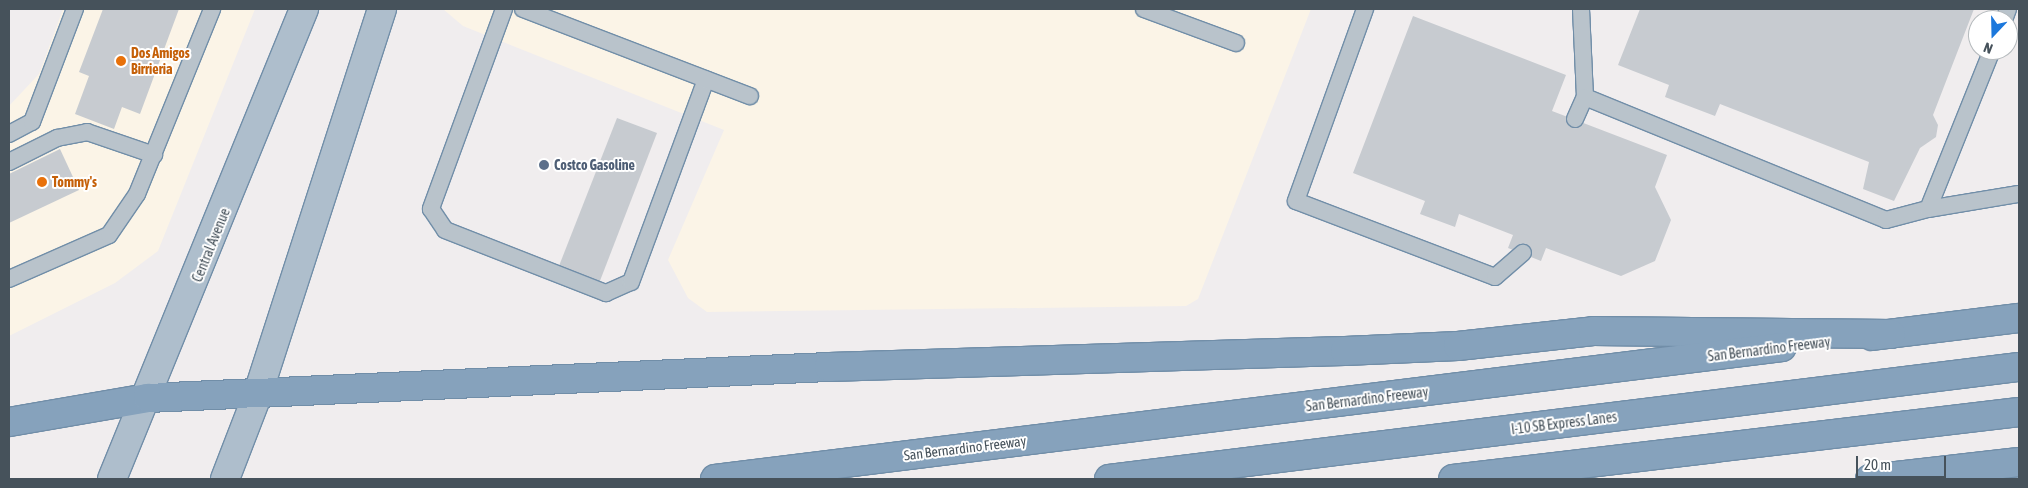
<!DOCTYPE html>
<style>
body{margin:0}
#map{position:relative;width:2028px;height:488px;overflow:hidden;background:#f0edee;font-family:"Asap Condensed",sans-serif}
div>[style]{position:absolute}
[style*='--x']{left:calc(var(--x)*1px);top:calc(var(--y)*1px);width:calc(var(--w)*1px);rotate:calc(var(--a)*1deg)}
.commercial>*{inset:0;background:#fbf4e7}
.building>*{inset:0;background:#c7cbd0}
.roads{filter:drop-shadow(1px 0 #718ea8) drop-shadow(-1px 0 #718ea8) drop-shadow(0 1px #718ea8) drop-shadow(0 -1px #718ea8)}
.lane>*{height:16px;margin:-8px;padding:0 8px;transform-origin:8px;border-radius:8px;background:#b9c3cb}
.primary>*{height:28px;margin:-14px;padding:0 14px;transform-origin:14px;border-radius:14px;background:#aebecc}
.highway>*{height:28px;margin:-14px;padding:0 14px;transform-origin:14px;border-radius:14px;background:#86a2bc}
.dots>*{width:14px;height:14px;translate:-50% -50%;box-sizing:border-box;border:2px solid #fff;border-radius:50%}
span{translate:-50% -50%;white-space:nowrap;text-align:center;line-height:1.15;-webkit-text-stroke:4px #fff;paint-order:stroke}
.food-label{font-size:14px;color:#c56008;font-weight:700}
.left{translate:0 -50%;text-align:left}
.service-label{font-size:14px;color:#4e5e75;font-weight:700}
.street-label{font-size:14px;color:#46525b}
.frame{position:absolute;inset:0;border:10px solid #46525b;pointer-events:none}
.north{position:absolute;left:1968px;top:10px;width:50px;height:50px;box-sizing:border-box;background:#fff;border:1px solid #b5babd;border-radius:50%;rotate:201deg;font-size:14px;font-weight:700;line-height:20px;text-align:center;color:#46525b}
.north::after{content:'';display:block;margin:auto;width:18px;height:22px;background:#1c78dc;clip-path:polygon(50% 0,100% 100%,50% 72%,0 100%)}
.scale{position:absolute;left:1856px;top:456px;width:90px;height:22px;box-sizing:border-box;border:2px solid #46525b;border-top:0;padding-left:6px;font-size:15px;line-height:18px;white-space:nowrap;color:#46525b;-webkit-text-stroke:4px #fff;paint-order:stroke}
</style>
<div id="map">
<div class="commercial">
<i style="clip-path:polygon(63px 9px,255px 9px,158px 251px,115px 283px,9px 336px,9px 106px,39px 74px)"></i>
<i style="clip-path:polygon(443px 9px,1311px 9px,1198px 299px,1186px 306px,707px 312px,688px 298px,668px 260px,724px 130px,463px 26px)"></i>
</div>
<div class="building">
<i style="clip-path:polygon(103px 9px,179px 9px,140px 114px,122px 107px,114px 129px,75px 114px,89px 76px,79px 72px)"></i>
<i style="clip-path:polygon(1640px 9px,1974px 9px,1933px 115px,1938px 125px,1936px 137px,1920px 148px,1894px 201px,1863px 189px,1869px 162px,1720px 104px,1715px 116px,1665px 97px,1669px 85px,1618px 65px)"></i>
<i style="clip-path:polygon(1413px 16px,1566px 75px,1552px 111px,1667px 155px,1655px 187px,1671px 220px,1655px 261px,1621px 276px,1546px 248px,1541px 261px,1508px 248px,1513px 235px,1459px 214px,1455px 227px,1420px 214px,1425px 201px,1353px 173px)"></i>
<i style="clip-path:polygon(617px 118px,657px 133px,598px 286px,557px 271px)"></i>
<i style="clip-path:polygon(60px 149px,79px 190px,9px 223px,9px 174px)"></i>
</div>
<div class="roads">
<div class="lane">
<i style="--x:504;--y:9;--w:213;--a:110.1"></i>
<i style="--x:431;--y:209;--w:25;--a:56"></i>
<i style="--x:445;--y:230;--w:173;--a:21.4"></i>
<i style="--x:606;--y:293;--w:27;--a:-24"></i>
<i style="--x:631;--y:282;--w:216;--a:-69.7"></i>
<i style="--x:523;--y:9;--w:243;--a:21"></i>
<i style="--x:1144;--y:9;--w:98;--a:20.3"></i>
<i style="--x:1365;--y:9;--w:204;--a:109.8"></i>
<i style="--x:1296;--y:201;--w:213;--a:20.9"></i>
<i style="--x:1495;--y:277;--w:37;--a:-41"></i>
<i style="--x:1581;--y:9;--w:88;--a:87.4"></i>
<i style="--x:1585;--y:97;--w:325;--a:22.2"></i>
<i style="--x:1886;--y:220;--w:43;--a:-14.7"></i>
<i style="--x:2004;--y:20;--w:12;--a:-70"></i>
<i style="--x:1992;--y:50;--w:171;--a:111.9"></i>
<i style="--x:1928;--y:209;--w:92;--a:-9.4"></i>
<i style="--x:1575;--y:119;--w:24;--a:-66"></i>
<i style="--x:9;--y:134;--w:26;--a:-28"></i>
<i style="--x:32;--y:122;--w:121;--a:-69.2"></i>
<i style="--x:9;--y:162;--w:54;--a:-26.6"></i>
<i style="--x:57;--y:138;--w:31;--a:-11"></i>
<i style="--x:87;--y:132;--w:71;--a:18.9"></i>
<i style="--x:9;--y:279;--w:109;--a:-23.7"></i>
<i style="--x:109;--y:235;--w:50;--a:-55.7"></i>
<i style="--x:137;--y:194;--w:200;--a:-67.9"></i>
</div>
<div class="primary">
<i style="--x:112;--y:479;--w:508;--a:-67.78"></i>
<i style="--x:225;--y:479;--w:89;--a:-68.9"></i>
<i style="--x:257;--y:396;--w:407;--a:-72.1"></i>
</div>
<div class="highway">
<i style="--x:1872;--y:336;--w:148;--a:-7"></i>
<i style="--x:9;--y:422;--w:141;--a:-9.8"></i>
<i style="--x:148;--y:398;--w:682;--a:-2.61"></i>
<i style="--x:829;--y:367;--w:516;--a:-1.78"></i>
<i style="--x:1345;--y:351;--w:113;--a:-2.5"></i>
<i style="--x:1458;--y:346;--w:136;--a:-6.3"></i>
<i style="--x:1593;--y:331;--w:298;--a:0.6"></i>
<i style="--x:715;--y:479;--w:1075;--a:-7.05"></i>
<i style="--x:1109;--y:479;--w:917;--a:-7.02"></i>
<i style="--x:1453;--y:479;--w:570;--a:-6.75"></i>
<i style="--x:1870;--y:479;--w:150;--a:-6.5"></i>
</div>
</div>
<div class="dots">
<i style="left:121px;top:61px;background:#e8710a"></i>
<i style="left:544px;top:165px;background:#5c6f8a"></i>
<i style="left:42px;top:182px;background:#e8710a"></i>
</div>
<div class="food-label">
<span class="left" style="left:131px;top:61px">Dos Amigos<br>Birrieria</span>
<span class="left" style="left:52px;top:182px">Tommy's</span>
</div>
<div class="service-label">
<span class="left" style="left:554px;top:165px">Costco Gasoline</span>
</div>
<div class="street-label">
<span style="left:211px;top:245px;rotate:-68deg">Central Avenue</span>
<span style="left:1769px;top:349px;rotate:-7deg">San Bernardino Freeway</span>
<span style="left:1367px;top:399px;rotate:-7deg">San Bernardino Freeway</span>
<span style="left:1564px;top:423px;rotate:-7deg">I-10 SB Express Lanes</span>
<span style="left:965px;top:448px;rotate:-7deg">San Bernardino Freeway</span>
</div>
<div class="frame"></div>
<div class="north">N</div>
<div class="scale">20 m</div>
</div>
